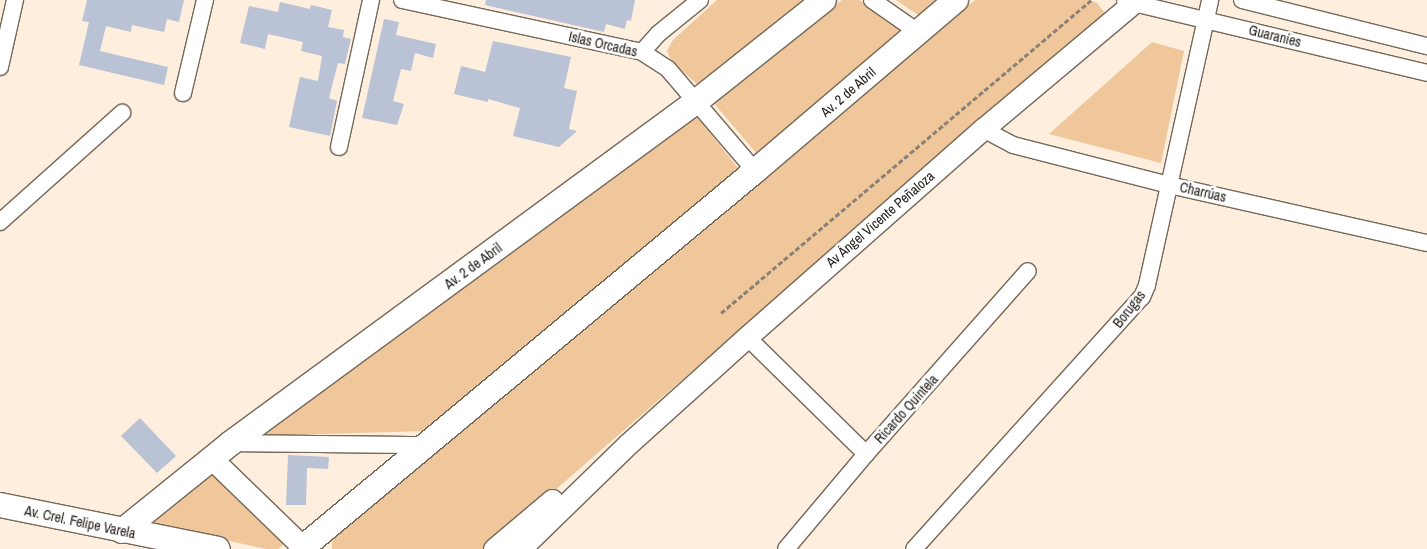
<!DOCTYPE html>
<meta charset="utf-8">
<style>
body{margin:0}
#map{position:relative;width:1427px;height:549px;overflow:hidden;background:#fdeedd;font-family:"Archivo Narrow",sans-serif}
div>[style]{position:absolute}
[style*='--x']{left:calc(var(--x)*1px);top:calc(var(--y)*1px);width:calc(var(--w)*1px);rotate:calc(var(--a)*1deg)}
.green>*{inset:0;background:#efc79b}
.building>*{inset:0;background:#bac3d5}
.path>*{height:3px;margin-top:-1.5px;transform-origin:0;background:repeating-linear-gradient(90deg,#8b8176 0 5px,transparent 0 7.5px)}
.roads{filter:drop-shadow(1px 0 #756859) drop-shadow(-1px 0 #756859) drop-shadow(0 1px #756859) drop-shadow(0 -1px #756859)}
.minor>*{height:16px;margin:-8px;padding:0 8px;transform-origin:8px;border-radius:8px;background:#fff}
.tertiary>*{height:21px;margin:-10.5px;padding:0 10.5px;transform-origin:10.5px;border-radius:10.5px;background:#fff}
.secondary>*{height:24px;margin:-12px;padding:0 12px;transform-origin:12px;border-radius:12px;background:#fff}
span{translate:-50% -50%;white-space:nowrap;text-align:center;line-height:1.15;-webkit-text-stroke:5px #fff;paint-order:stroke}
.street-label{font-size:14px;color:#211b15}
</style>
<div id="map">
<div class="green">
<i style="clip-path:polygon(717px 0,805px 0,697px 84px,672px 62px,667px 51px,673px 40px)"></i>
<i style="clip-path:polygon(842px 0,860px 0,903px 31px,757px 154px,711px 100px)"></i>
<i style="clip-path:polygon(896px 0,936px 0,918px 15px)"></i>
<i style="clip-path:polygon(975px 0,1089px 0,1097px 3px,1105px 13px,487px 549px,332px 549px,332px 536px)"></i>
<i style="clip-path:polygon(1152px 42px,1184px 51px,1161px 163px,1049px 134px)"></i>
<i style="clip-path:polygon(695px 114px,738px 168px,427px 431px,252px 436px)"></i>
<i style="clip-path:polygon(213px 474px,288px 541px,278px 549px,266px 549px,152px 524px)"></i>
</div>
<div class="building">
<i style="clip-path:polygon(87px 0,184px 0,179px 22px,167px 19px,164px 32px,132px 25px,131px 32px,106px 26px,100px 51px,168px 67px,164px 85px,79px 65px,89px 22px,82px 21px)"></i>
<i style="clip-path:polygon(486px 0,635px 0,631px 21px,627px 20px,625px 29px,606px 24px,604px 32px,485px 5px)"></i>
<i style="clip-path:polygon(280px 2px,310px 9px,311px 5px,332px 10px,328px 27px,344px 30px,343px 37px,351px 39px,345px 64px,338px 63px,329px 98px,337px 101px,330px 136px,289px 127px,300px 77px,318px 81px,322px 56px,301px 51px,303px 42px,268px 34px,265px 49px,240px 43px,249px 6px,278px 12px)"></i>
<i style="clip-path:polygon(384px 19px,399px 22px,396px 35px,436px 44px,433px 58px,415px 53px,411px 71px,401px 69px,393px 101px,404px 104px,397px 125px,362px 118px)"></i>
<i style="clip-path:polygon(493px 41px,571px 57px,564px 88px,577px 91px,569px 129px,577px 131px,559px 147px,513px 136px,520px 108px,488px 99px,488px 102px,454px 94px,461px 66px,485px 72px)"></i>
<i style="clip-path:polygon(140px 418px,176px 456px,157px 473px,121px 436px)"></i>
<i style="clip-path:polygon(288px 455px,329px 457px,328px 469px,307px 468px,306px 505px,286px 505px)"></i>
</div>
<div class="path">
<i style="--x:721;--y:313;--w:485;--a:-40.2"></i>
</div>
<div class="roads">
<div class="minor">
<i style="--x:402;--y:0;--w:246;--a:12.2"></i>
<i style="--x:642;--y:52;--w:31;--a:33"></i>
<i style="--x:668;--y:69;--w:134;--a:49.5"></i>
<i style="--x:872;--y:0;--w:56;--a:34.8"></i>
<i style="--x:1242;--y:0;--w:191;--a:14"></i>
<i style="--x:1125;--y:1;--w:310;--a:13.4"></i>
<i style="--x:642;--y:52;--w:24;--a:-48"></i>
<i style="--x:658;--y:34;--w:54;--a:-39"></i>
<i style="--x:0;--y:67;--w:69;--a:-77.4"></i>
<i style="--x:183;--y:93;--w:96;--a:-76.7"></i>
<i style="--x:983;--y:129;--w:34;--a:28"></i>
<i style="--x:1013;--y:145;--w:161;--a:14.4"></i>
<i style="--x:1169;--y:185;--w:264;--a:12.7"></i>
<i style="--x:339;--y:147;--w:150;--a:-77.7"></i>
<i style="--x:0;--y:222;--w:164;--a:-41.8"></i>
<i style="--x:747;--y:337;--w:167;--a:44.5"></i>
<i style="--x:231;--y:443;--w:196;--a:0.6"></i>
<i style="--x:786;--y:549;--w:124;--a:-49.9"></i>
<i style="--x:866;--y:454;--w:244;--a:-48.5"></i>
<i style="--x:914;--y:549;--w:340;--a:-47.9"></i>
<i style="--x:1142;--y:297;--w:13;--a:-67"></i>
<i style="--x:1147;--y:285;--w:292;--a:-77.5"></i>
</div>
<div class="tertiary">
<i style="--x:212;--y:459;--w:129;--a:44.1"></i>
<i style="--x:494;--y:549;--w:76;--a:-40.2"></i>
<i style="--x:520;--y:549;--w:151;--a:-44.2"></i>
<i style="--x:628;--y:444;--w:160;--a:-42"></i>
<i style="--x:747;--y:337;--w:315;--a:-41.4"></i>
<i style="--x:983;--y:129;--w:201;--a:-40"></i>
</div>
<div class="secondary">
<i style="--x:0;--y:505;--w:222;--a:11.4"></i>
<i style="--x:122;--y:531;--w:140;--a:-38.9"></i>
<i style="--x:231;--y:443;--w:578;--a:-36.28"></i>
<i style="--x:697;--y:101;--w:162;--a:-38.5"></i>
<i style="--x:301;--y:549;--w:591;--a:-39.78"></i>
<i style="--x:755;--y:171;--w:264;--a:-40.4"></i>
</div>
</div>
<div class="street-label">
<span style="left:1275px;top:36px;rotate:14deg">Guaraníes</span>
<span style="left:603px;top:44px;rotate:13deg">Islas Orcadas</span>
<span style="left:848px;top:92px;rotate:-41deg">Av. 2 de Abril</span>
<span style="left:1203px;top:192px;rotate:13deg">Charrúas</span>
<span style="left:880px;top:219px;rotate:-41deg">Av Ángel Vicente Peñaloza</span>
<span style="left:473px;top:266px;rotate:-36deg">Av. 2 de Abril</span>
<span style="left:1129px;top:309px;rotate:-52deg">Borugas</span>
<span style="left:906px;top:409px;rotate:-48deg">Ricardo Quintela</span>
<span style="left:80px;top:522px;rotate:12deg">Av. Crel. Felipe Varela</span>
</div>
</div>
